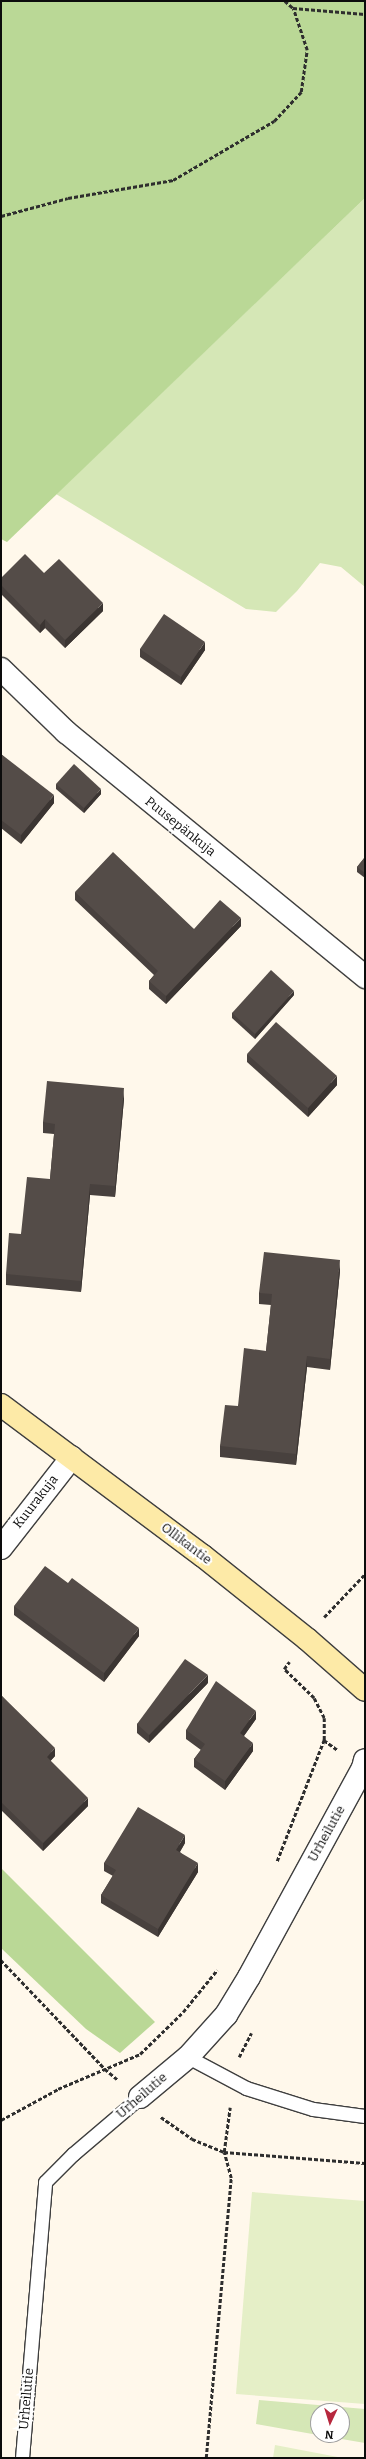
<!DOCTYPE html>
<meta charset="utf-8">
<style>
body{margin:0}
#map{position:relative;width:366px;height:2459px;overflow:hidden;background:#fff8eb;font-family:Bitter,serif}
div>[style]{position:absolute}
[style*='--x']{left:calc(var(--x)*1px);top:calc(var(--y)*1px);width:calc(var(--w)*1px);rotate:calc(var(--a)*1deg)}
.green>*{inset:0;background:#d5e7b6}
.forest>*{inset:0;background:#bad896}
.pitch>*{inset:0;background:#e5efc7}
.path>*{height:2.5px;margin-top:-1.25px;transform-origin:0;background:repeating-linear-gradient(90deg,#2e2e2e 0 4px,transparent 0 6px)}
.roads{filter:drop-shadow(1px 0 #3f3f3f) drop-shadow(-1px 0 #3f3f3f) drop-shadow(0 1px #3f3f3f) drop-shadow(0 -1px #3f3f3f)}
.lane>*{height:13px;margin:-6.5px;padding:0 6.5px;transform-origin:6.5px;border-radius:6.5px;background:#fff}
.street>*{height:22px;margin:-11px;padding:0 11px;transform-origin:11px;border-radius:11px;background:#fff}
.secondary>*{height:22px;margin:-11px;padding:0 11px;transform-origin:11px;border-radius:11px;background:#fdeaa7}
.wall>*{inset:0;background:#48413e}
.shaded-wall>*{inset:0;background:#3b3532}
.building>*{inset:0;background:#544c48}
span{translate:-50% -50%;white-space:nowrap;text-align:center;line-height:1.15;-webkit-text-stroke:4px #fff;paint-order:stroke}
.street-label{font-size:13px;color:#0c0c0c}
.frame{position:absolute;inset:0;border:2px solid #0c0c0c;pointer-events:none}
.north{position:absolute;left:310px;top:2403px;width:40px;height:40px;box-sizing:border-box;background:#fff;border:1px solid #9e9e9e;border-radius:50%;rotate:184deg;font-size:11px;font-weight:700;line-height:16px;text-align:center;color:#0c0c0c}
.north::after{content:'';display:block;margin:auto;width:14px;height:18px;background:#b7283e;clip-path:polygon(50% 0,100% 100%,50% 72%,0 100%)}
</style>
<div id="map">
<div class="green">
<i style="clip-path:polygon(365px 198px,365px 587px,341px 567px,320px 563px,297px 591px,276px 612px,246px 609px,56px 494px)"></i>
<i style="clip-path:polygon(259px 2400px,365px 2409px,365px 2443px,318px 2435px,342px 2435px,342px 2411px,318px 2411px,318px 2435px,256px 2424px)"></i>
</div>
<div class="forest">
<i style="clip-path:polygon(1px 1px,365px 1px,365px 198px,7px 542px,1px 539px)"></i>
<i style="clip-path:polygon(1px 1868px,155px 2022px,120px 2053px,86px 2029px,1px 1948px)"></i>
</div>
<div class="pitch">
<i style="clip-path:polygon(252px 2192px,365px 2201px,365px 2404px,236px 2394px)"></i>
<i style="clip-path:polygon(275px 2445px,343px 2458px,273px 2458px)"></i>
</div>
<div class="path">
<i style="--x:285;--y:1;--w:11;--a:41"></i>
<i style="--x:293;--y:8;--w:72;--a:4.8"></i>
<i style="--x:1;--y:216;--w:69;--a:-15"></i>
<i style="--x:68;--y:198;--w:107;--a:-9.7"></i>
<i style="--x:173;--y:180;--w:117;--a:-30.3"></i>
<i style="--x:274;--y:121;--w:40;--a:-47"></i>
<i style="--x:301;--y:92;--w:42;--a:-81.9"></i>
<i style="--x:307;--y:50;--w:44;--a:-108.4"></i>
<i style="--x:324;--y:1617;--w:59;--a:-46.4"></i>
<i style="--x:324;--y:1740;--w:17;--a:36"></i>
<i style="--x:277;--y:1861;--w:130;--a:-68.8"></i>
<i style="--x:324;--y:1740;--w:22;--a:-90"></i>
<i style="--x:324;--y:1718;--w:22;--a:-117"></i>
<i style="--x:314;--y:1698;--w:42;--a:-136"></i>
<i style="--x:284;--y:1669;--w:9;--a:-54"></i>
<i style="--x:1;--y:1960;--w:151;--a:46.3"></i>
<i style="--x:105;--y:2069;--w:17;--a:40"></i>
<i style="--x:239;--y:2057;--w:27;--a:-63"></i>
<i style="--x:161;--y:2117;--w:38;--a:35"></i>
<i style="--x:192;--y:2139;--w:35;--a:22"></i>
<i style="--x:224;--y:2152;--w:141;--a:4.5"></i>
<i style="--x:1;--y:2120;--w:65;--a:-28.5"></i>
<i style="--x:58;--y:2089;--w:89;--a:-23.1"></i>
<i style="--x:140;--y:2054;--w:60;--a:-44.3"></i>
<i style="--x:183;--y:2012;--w:54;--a:-51"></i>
<i style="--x:206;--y:2458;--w:281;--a:-84.9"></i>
<i style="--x:231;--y:2178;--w:27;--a:-105"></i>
<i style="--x:224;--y:2152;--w:45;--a:-82.4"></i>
</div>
<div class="roads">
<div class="lane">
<i style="--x:188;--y:2057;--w:66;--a:28.1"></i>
<i style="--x:246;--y:2088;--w:70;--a:17.4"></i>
<i style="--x:313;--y:2109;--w:52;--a:7.7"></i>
<i style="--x:22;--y:2458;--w:277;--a:-85.2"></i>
<i style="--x:45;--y:2182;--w:40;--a:-45"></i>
<i style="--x:73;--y:2154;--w:88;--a:-40.4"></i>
</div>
<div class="street">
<i style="--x:1;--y:669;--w:91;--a:44.1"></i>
<i style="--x:66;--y:732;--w:387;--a:39.3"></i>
<i style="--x:1;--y:1548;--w:115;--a:-52"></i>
<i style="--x:140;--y:2097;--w:62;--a:-39.8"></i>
<i style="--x:188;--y:2057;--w:57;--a:-47.9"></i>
<i style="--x:226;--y:2015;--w:44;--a:-58.8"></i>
<i style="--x:249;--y:1977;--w:238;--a:-61.4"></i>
<i style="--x:363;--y:1768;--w:8;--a:-76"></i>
</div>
<div class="secondary">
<i style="--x:1;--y:1405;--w:252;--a:36.8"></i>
<i style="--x:203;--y:1556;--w:133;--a:38.6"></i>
<i style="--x:307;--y:1639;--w:77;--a:41.3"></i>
</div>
</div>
<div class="wall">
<i style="clip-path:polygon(44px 573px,103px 611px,65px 648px,45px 628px,40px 633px,1px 594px,1px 578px)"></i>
<i style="clip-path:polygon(140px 649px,205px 650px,181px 685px,140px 657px)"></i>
<i style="clip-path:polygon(1px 754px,54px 803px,21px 844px,1px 828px)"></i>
<i style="clip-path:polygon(56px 784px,101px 794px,84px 813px,56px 789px)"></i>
<i style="clip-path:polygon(365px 857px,365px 878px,357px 872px,357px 867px)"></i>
<i style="clip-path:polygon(75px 892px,194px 929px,241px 926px,166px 1004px,149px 989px,149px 981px,154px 975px,75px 900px)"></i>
<i style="clip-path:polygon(294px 995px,255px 1039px,232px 1018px,232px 1013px)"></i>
<i style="clip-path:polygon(247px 1054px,337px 1085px,308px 1117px,247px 1062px)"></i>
<i style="clip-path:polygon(124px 1099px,115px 1197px,90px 1195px,81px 1292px,6px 1285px,6px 1274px,21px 1234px,50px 1179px,54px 1134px,43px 1133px,43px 1122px)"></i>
<i style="clip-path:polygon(340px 1271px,330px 1370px,307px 1367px,296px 1465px,220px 1457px,220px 1446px,238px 1406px,266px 1351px,271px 1305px,259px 1304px,259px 1293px)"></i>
<i style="clip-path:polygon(14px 1606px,139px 1636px,104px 1682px,14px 1615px)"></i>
<i style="clip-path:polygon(208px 1683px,149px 1743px,137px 1733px,137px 1724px)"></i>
<i style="clip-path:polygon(1px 1695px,55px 1756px,50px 1761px,88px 1806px,43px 1851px,1px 1810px)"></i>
<i style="clip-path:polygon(256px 1719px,244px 1736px,253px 1751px,225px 1790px,194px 1767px,194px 1759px,201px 1750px,186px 1739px,186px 1730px)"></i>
<i style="clip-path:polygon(185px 1843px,180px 1852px,198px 1872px,158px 1937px,101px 1903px,101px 1895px,113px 1876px,104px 1871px,104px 1863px)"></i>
</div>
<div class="shaded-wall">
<i style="clip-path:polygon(103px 603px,103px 611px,65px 648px,65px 640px)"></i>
<i style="clip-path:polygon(45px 619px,45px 628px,40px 633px,40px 625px)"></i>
<i style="clip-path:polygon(205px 642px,205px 650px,181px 685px,181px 677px)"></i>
<i style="clip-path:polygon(101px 789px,101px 794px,84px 813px,84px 808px)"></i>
<i style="clip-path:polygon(54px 795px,54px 803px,21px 844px,21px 835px)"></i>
<i style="clip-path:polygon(241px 918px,241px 926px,166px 1004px,166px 996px)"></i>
<i style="clip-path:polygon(294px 991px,294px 995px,255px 1039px,255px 1034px)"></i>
<i style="clip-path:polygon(337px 1076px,337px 1085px,308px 1117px,308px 1108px)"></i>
<i style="clip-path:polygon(124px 1088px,124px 1099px,115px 1197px,115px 1186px)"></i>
<i style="clip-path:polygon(90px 1184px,90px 1195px,81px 1292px,81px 1281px)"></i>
<i style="clip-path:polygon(340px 1260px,340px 1271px,330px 1370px,330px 1359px)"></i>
<i style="clip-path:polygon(307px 1356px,307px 1367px,296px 1465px,296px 1454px)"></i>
<i style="clip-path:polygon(139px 1628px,139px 1636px,104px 1682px,104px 1673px)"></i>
<i style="clip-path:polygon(208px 1675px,208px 1683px,149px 1743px,149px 1735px)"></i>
<i style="clip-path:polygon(256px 1711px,256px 1719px,240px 1741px,240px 1733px)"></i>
<i style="clip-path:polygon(253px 1743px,253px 1751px,225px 1790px,225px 1781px)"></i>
<i style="clip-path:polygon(55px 1748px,55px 1756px,47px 1765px,47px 1757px)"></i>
<i style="clip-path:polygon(88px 1798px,88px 1806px,43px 1851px,43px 1843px)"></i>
<i style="clip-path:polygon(185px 1835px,185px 1843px,176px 1858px,176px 1850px)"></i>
<i style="clip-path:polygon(198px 1863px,198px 1872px,158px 1937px,158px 1929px)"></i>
</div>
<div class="building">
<i style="clip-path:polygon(25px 554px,44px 573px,59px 559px,103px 603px,65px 640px,45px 619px,40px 625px,1px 585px,1px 578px)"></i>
<i style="clip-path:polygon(164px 614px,205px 642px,181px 677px,140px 649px)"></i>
<i style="clip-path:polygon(1px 754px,54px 795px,21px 835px,1px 820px)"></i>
<i style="clip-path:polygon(74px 764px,101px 789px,84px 808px,56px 784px)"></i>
<i style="clip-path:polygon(113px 852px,194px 929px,220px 900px,241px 918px,166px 996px,149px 981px,158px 971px,75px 892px)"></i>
<i style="clip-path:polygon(365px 857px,365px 873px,357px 867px)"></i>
<i style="clip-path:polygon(271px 970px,294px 991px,255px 1034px,232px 1013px)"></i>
<i style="clip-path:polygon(276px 1022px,337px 1076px,308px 1108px,247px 1054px)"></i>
<i style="clip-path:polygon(47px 1081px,124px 1088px,115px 1186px,90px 1184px,81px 1281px,6px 1274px,9px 1233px,21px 1234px,27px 1177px,50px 1179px,55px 1124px,43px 1122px)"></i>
<i style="clip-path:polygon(264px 1252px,340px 1260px,330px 1359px,307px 1356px,296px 1454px,220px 1446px,225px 1405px,238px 1406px,244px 1348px,266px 1351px,272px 1294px,259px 1293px)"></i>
<i style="clip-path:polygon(45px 1566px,68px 1583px,72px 1578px,139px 1628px,104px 1673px,14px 1606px)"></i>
<i style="clip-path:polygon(185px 1659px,208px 1675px,149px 1735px,137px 1724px)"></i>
<i style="clip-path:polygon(216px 1681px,256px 1711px,240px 1733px,253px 1743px,225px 1781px,194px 1759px,205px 1744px,186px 1730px)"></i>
<i style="clip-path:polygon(1px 1695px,55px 1748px,47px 1757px,88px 1798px,43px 1843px,1px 1802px)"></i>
<i style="clip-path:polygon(138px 1807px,185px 1835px,176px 1850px,198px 1863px,158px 1929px,101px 1895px,116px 1870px,104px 1863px)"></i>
</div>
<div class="street-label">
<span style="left:180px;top:827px;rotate:39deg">Puusepänkuja</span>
<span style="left:36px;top:1502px;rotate:-52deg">Kuurakuja</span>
<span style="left:186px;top:1544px;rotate:37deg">Ollikantie</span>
<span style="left:327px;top:1834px;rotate:-61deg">Urheilutie</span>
<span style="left:142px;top:2096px;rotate:-41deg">Urheilutie</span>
<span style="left:27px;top:2399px;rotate:-85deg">Urheilutie</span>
</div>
<div class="frame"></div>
<div class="north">N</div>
</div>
